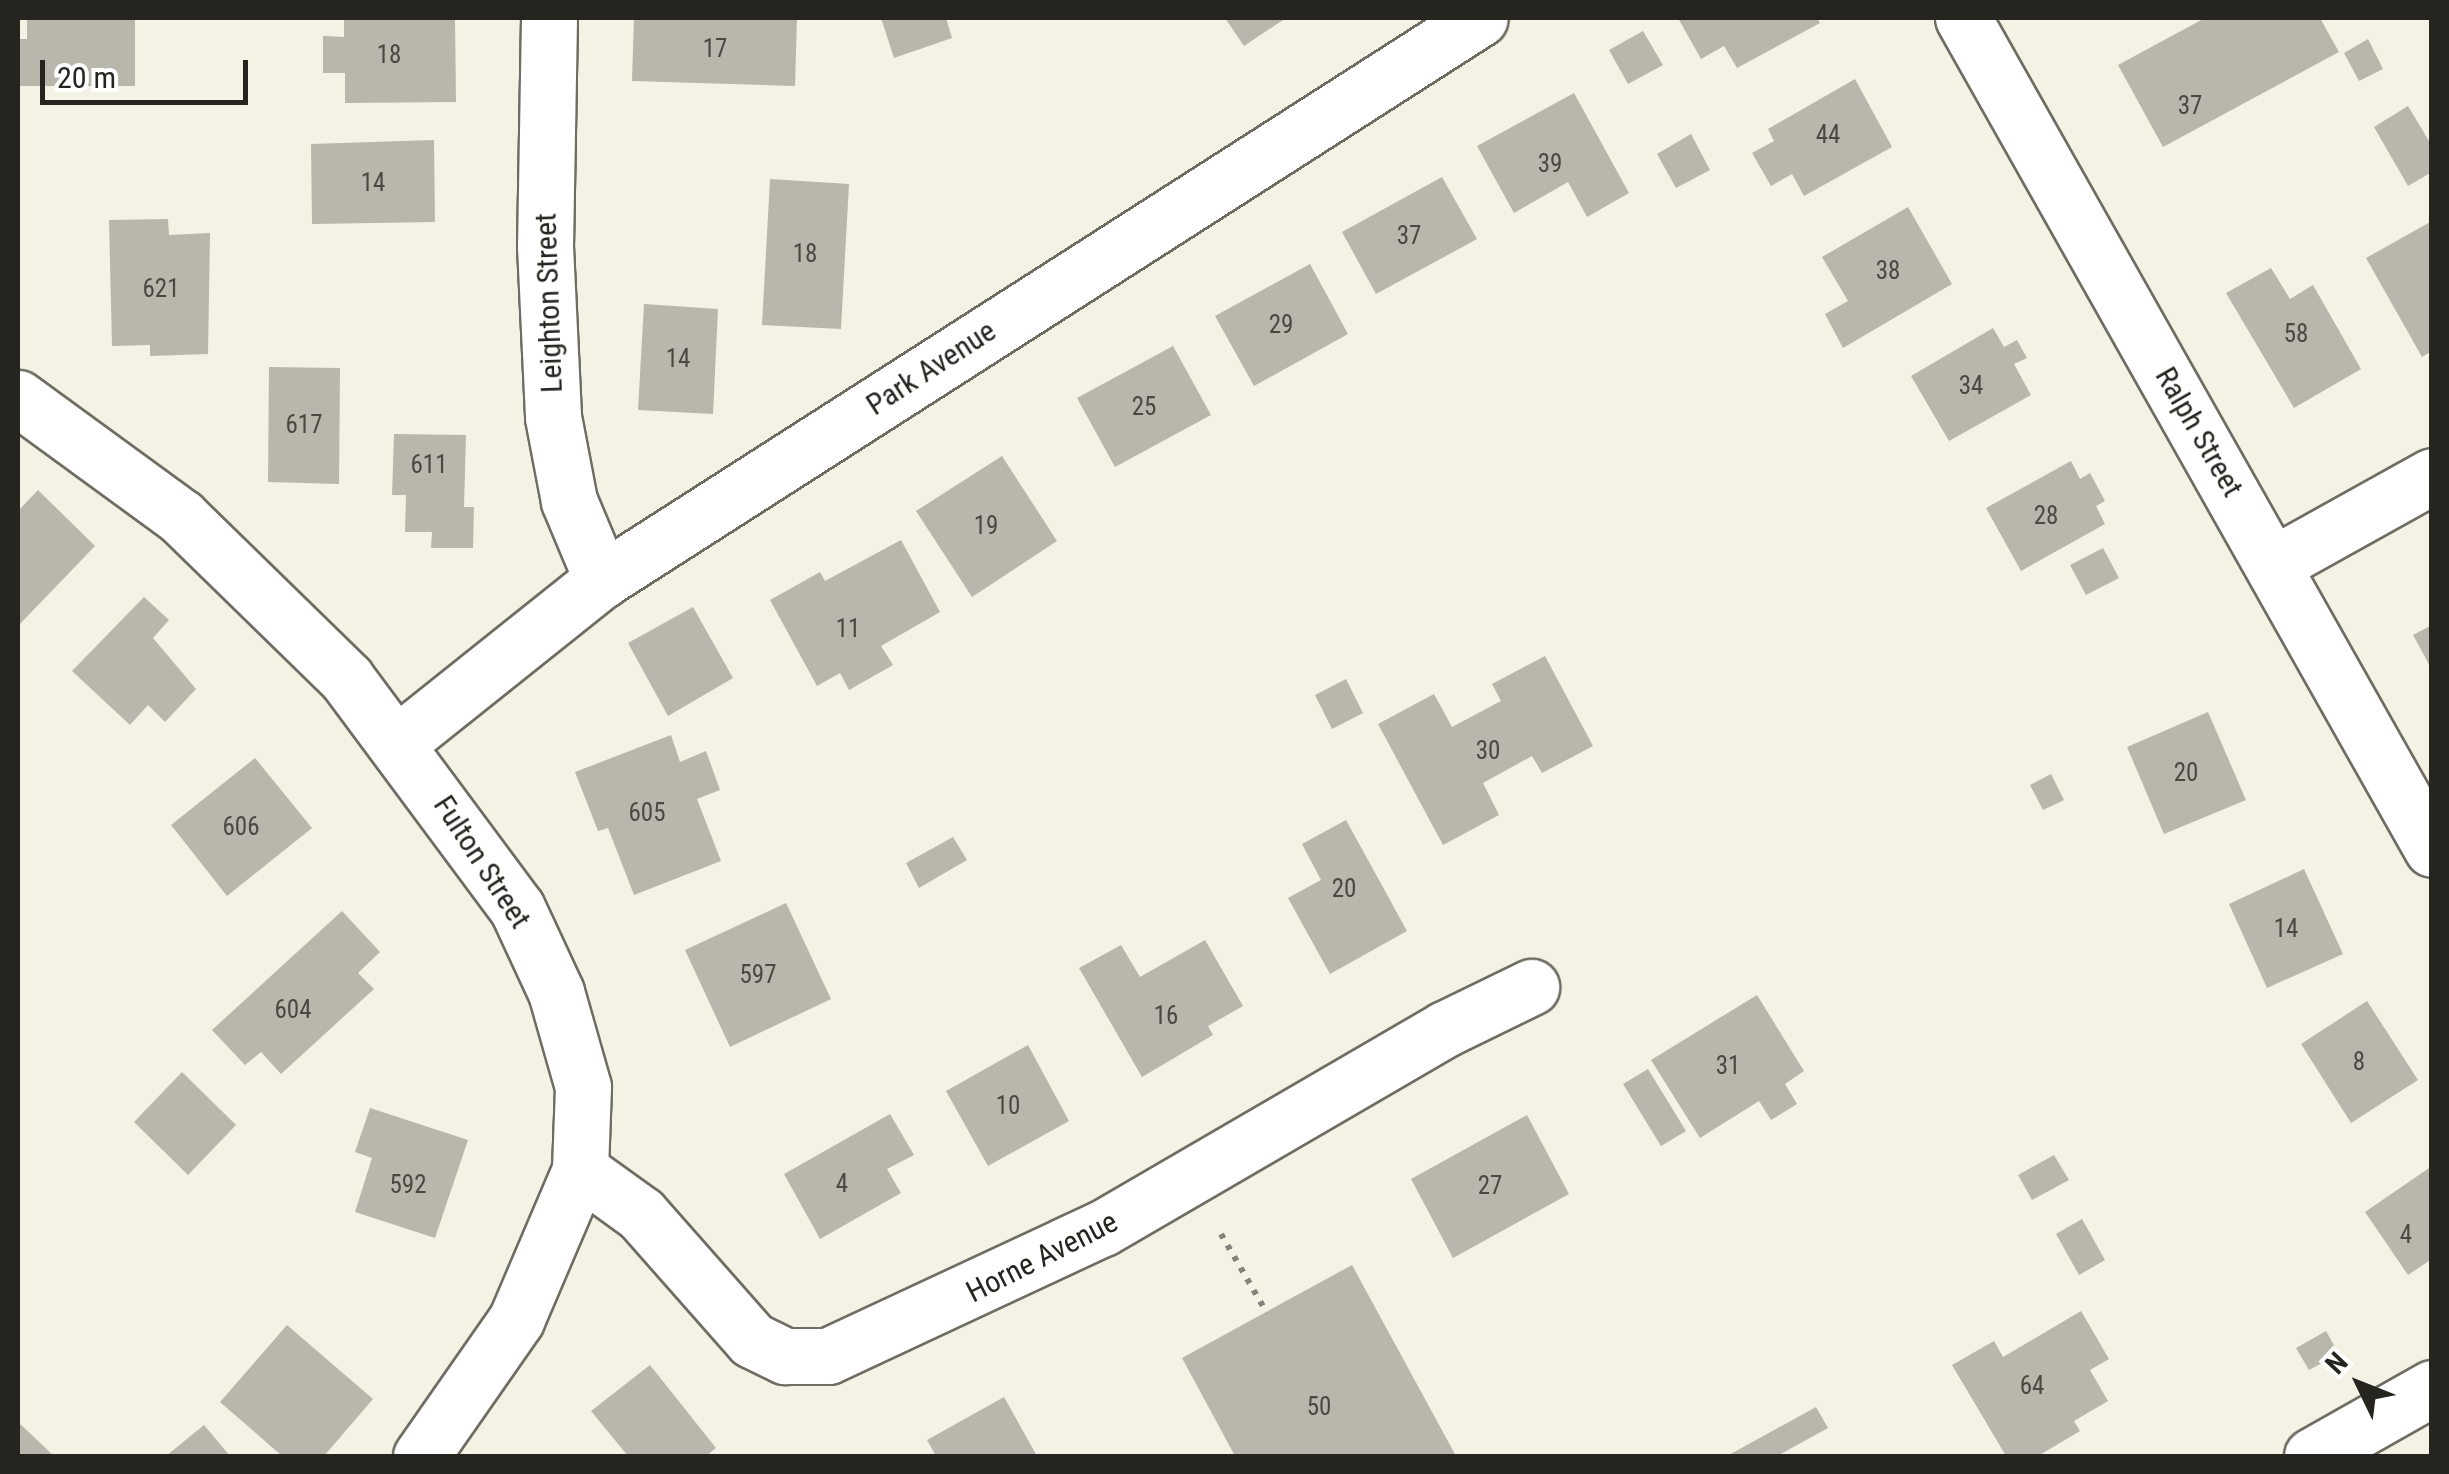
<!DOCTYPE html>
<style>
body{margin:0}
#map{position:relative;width:2449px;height:1474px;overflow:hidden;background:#f4f1e5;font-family:"Roboto Condensed",sans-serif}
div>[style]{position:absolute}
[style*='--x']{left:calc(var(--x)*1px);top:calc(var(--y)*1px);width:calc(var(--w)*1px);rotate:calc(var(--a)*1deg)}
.building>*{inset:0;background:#b9b6ab}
.path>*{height:6px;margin-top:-3px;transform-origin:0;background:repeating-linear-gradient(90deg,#85837b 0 5px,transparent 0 13px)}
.roads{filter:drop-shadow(2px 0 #6f6d62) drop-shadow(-2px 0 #6f6d62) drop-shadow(0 2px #6f6d62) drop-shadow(0 -2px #6f6d62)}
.minor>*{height:55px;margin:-27.5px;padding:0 27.5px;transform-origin:27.5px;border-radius:27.5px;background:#fff}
span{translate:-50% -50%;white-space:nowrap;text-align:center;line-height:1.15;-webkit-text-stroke:9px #fff;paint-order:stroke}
.number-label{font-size:25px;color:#4a4842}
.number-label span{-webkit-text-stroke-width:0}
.street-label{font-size:30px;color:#25241f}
.frame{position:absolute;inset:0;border:20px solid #25241f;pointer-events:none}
.north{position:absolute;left:2309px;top:1334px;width:100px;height:100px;-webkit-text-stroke:8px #fff;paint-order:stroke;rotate:313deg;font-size:28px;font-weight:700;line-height:40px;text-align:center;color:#25241f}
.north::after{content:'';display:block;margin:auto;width:35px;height:45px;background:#25241f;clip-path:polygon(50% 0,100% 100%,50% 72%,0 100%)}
.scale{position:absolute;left:40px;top:60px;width:208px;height:45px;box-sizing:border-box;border:5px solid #25241f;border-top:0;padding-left:12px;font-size:30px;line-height:35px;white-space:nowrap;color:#25241f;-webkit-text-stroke:8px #fff;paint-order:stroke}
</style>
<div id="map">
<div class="building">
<i style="clip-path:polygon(27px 18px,135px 18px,135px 86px,18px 86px,18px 39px,27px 39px)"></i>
<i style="clip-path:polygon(634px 18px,797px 18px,795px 86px,632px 81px)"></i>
<i style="clip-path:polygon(881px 18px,946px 18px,952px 38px,894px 58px)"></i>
<i style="clip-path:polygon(1225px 18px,1286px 18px,1244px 46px)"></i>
<i style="clip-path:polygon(1678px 18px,1817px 18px,1820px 23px,1737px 68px,1724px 46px,1701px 59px)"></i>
<i style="clip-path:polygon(2205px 18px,2320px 18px,2339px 52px,2163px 147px,2118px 65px)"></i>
<i style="clip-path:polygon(455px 19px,456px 102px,345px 103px,345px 73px,323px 73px,323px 36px,344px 37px,344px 20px)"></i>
<i style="clip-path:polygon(1643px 31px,1663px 65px,1628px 84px,1609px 50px)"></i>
<i style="clip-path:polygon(2368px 39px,2383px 69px,2359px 81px,2344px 53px)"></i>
<i style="clip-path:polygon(1855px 79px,1892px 147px,1804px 196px,1792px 174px,1771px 186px,1752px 153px,1774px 141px,1768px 129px)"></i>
<i style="clip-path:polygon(1574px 93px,1629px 193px,1587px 217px,1568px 182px,1514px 213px,1477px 146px)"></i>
<i style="clip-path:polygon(2408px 106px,2432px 146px,2432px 172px,2408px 186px,2374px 127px)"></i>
<i style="clip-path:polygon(1691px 134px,1710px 170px,1676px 188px,1657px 154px)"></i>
<i style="clip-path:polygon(434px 140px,435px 222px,312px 224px,311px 144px)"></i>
<i style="clip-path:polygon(1442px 177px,1477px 239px,1376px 294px,1342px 232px)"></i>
<i style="clip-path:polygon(770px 179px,849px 184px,841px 329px,762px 325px)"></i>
<i style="clip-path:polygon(1908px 207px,1952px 284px,1843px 348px,1825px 314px,1848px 301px,1822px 257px)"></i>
<i style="clip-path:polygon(168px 219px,169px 235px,210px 233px,208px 354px,150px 356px,150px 345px,112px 346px,109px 220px)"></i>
<i style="clip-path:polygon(2432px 221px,2432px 351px,2422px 357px,2366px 258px)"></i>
<i style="clip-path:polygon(1310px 264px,1348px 334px,1254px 386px,1215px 316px)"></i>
<i style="clip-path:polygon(2271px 268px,2290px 299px,2313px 285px,2361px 369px,2294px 408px,2226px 293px)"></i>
<i style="clip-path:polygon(644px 304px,718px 309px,713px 414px,638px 410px)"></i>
<i style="clip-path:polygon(1993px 328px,2004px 347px,2017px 340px,2027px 358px,2014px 364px,2031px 395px,1949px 441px,1911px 376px)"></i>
<i style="clip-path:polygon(1173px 346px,1211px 415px,1115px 467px,1077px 398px)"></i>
<i style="clip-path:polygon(269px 367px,340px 368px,339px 484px,268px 482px)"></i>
<i style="clip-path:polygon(394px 434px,466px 435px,464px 507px,474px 507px,473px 548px,431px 548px,432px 532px,405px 532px,406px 495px,392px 495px)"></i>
<i style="clip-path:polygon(1002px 456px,1057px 541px,972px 597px,916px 511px)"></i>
<i style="clip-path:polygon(2071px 461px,2080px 479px,2090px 473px,2105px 501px,2096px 506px,2105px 524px,2021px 571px,1986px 508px)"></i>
<i style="clip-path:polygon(38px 490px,95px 546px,18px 626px,18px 511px)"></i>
<i style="clip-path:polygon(901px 540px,940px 612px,881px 646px,893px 665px,849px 690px,840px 673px,817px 686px,770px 600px,820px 572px,825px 581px)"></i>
<i style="clip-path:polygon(2103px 548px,2119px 578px,2086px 595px,2070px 565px)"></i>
<i style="clip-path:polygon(144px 597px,169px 620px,153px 638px,196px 689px,165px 722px,148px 705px,130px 725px,72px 671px)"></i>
<i style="clip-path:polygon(693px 607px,733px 678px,668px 716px,628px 643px)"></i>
<i style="clip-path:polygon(2432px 625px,2432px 670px,2413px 635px)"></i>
<i style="clip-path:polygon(1545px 656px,1593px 746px,1542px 773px,1532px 756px,1483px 783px,1499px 815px,1443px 845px,1378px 724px,1434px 694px,1452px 727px,1501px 701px,1492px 684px)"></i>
<i style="clip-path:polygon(1346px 679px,1363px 713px,1332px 729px,1315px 695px)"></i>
<i style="clip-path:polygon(2208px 712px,2246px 800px,2164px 834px,2127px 747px)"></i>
<i style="clip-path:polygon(671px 735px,680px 762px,706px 751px,720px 790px,697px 799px,721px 861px,634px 895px,608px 828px,598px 831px,575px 772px)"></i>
<i style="clip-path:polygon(255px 758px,312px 828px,227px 896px,171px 825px)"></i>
<i style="clip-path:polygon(2051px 774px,2064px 800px,2043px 810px,2030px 785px)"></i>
<i style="clip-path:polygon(1346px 820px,1407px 931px,1330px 974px,1288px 898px,1321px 880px,1302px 844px)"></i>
<i style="clip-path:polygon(953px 837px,967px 860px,919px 888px,906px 863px)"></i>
<i style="clip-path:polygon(2304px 869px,2343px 954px,2267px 988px,2229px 904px)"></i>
<i style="clip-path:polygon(786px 903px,831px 999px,730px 1047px,685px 950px)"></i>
<i style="clip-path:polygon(342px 911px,380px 952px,358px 973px,374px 989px,281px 1074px,261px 1052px,245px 1065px,212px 1030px)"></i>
<i style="clip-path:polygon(1205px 940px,1243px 1006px,1208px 1026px,1213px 1035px,1142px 1077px,1079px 968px,1121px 945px,1140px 977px)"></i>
<i style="clip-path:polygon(1757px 995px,1804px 1071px,1785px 1084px,1797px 1104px,1771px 1120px,1759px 1101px,1700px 1138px,1651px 1060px)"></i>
<i style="clip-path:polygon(2367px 1001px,2418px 1080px,2351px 1123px,2301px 1044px)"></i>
<i style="clip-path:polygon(1028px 1045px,1069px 1121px,988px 1166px,946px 1091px)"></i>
<i style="clip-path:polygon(1648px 1069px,1686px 1131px,1661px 1146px,1623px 1084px)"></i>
<i style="clip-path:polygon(182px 1072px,236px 1125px,188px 1175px,134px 1122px)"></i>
<i style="clip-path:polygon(370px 1108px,468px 1140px,435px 1238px,355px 1212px,372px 1158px,355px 1152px)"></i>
<i style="clip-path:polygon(890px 1114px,914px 1155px,887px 1169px,901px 1193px,820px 1239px,784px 1174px)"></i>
<i style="clip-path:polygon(1527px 1115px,1569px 1194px,1453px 1258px,1411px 1179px)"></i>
<i style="clip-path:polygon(2054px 1155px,2069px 1180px,2032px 1200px,2018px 1175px)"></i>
<i style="clip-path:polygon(2432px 1166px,2432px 1259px,2408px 1275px,2365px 1212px)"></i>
<i style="clip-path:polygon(2082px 1219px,2105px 1260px,2079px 1275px,2056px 1234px)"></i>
<i style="clip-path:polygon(1352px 1265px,1456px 1456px,1235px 1456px,1182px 1358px)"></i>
<i style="clip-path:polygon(2081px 1311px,2109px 1359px,2090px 1370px,2108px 1401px,2074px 1421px,2080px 1431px,2038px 1456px,2006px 1456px,1952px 1365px,1994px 1341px,2003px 1357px)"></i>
<i style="clip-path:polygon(287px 1325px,373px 1399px,324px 1456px,282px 1456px,220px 1402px)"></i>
<i style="clip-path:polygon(2326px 1331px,2339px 1354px,2309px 1370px,2296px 1348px)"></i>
<i style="clip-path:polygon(650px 1365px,716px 1448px,706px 1456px,628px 1456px,591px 1411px)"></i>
<i style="clip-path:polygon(1004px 1397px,1037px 1456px,936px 1456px,927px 1440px)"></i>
<i style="clip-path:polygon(1816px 1407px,1828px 1428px,1777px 1456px,1727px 1456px)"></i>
<i style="clip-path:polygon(18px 1422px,54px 1456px,18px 1456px)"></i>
<i style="clip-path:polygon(204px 1425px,230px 1456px,166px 1456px)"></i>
</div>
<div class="path">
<i style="--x:1221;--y:1234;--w:91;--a:59.8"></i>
</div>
<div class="roads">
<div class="minor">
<i style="--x:549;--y:18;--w:228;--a:91"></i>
<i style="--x:545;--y:246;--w:171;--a:87.3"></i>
<i style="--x:553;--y:417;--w:86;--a:79.2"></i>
<i style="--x:569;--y:501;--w:86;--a:67.3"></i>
<i style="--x:1963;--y:18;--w:954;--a:60.56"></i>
<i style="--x:18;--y:398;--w:202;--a:36.1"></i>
<i style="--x:181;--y:517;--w:231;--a:44.3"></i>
<i style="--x:346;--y:678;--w:287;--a:53.4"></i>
<i style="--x:517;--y:908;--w:93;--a:65.1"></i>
<i style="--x:556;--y:992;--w:99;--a:74.1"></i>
<i style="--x:583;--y:1087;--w:83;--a:92.1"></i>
<i style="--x:580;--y:1170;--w:163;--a:113.1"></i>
<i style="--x:516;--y:1320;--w:166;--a:124.9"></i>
<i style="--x:2274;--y:564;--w:181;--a:-29.1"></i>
<i style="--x:400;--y:741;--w:258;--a:-38.6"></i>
<i style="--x:602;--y:580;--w:1042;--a:-32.62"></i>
<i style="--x:580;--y:1170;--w:75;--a:35.8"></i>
<i style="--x:641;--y:1214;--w:168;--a:48.6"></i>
<i style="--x:752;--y:1340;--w:37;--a:26"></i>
<i style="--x:785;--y:1356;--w:43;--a:0"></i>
<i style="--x:828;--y:1356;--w:303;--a:-25"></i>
<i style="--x:1103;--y:1228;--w:396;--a:-30.2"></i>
<i style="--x:1445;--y:1029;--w:96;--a:-26"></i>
<i style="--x:2312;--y:1456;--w:138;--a:-29.5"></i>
</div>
</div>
<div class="number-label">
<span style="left:715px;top:49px">17</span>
<span style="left:389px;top:55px">18</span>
<span style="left:2190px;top:106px">37</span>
<span style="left:1828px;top:135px">44</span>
<span style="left:1550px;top:164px">39</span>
<span style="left:373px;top:183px">14</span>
<span style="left:1409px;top:236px">37</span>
<span style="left:805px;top:254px">18</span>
<span style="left:1888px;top:271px">38</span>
<span style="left:161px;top:289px">621</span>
<span style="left:1281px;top:325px">29</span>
<span style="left:2296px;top:334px">58</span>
<span style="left:678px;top:359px">14</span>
<span style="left:1971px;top:386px">34</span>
<span style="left:1144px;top:407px">25</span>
<span style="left:304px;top:425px">617</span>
<span style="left:429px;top:465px">611</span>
<span style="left:2046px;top:516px">28</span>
<span style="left:986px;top:526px">19</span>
<span style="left:848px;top:629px">11</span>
<span style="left:1488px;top:751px">30</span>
<span style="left:2186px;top:773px">20</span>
<span style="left:647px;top:813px">605</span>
<span style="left:241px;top:827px">606</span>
<span style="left:1344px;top:889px">20</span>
<span style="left:2286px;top:929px">14</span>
<span style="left:758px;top:975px">597</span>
<span style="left:293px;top:1010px">604</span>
<span style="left:1166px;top:1016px">16</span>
<span style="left:2359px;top:1062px">8</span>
<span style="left:1728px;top:1066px">31</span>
<span style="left:1008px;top:1106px">10</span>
<span style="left:842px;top:1184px">4</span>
<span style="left:408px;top:1185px">592</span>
<span style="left:1490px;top:1186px">27</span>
<span style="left:2406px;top:1235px">4</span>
<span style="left:2032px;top:1386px">64</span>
<span style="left:1319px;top:1407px">50</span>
</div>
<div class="street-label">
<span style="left:549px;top:303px;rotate:-92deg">Leighton Street</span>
<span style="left:931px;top:368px;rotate:-33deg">Park Avenue</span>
<span style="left:2199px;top:432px;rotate:60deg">Ralph Street</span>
<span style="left:482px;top:862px;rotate:57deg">Fulton Street</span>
<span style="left:1042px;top:1257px;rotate:-27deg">Horne Avenue</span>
</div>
<div class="frame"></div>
<div class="north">N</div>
<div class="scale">20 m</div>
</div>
